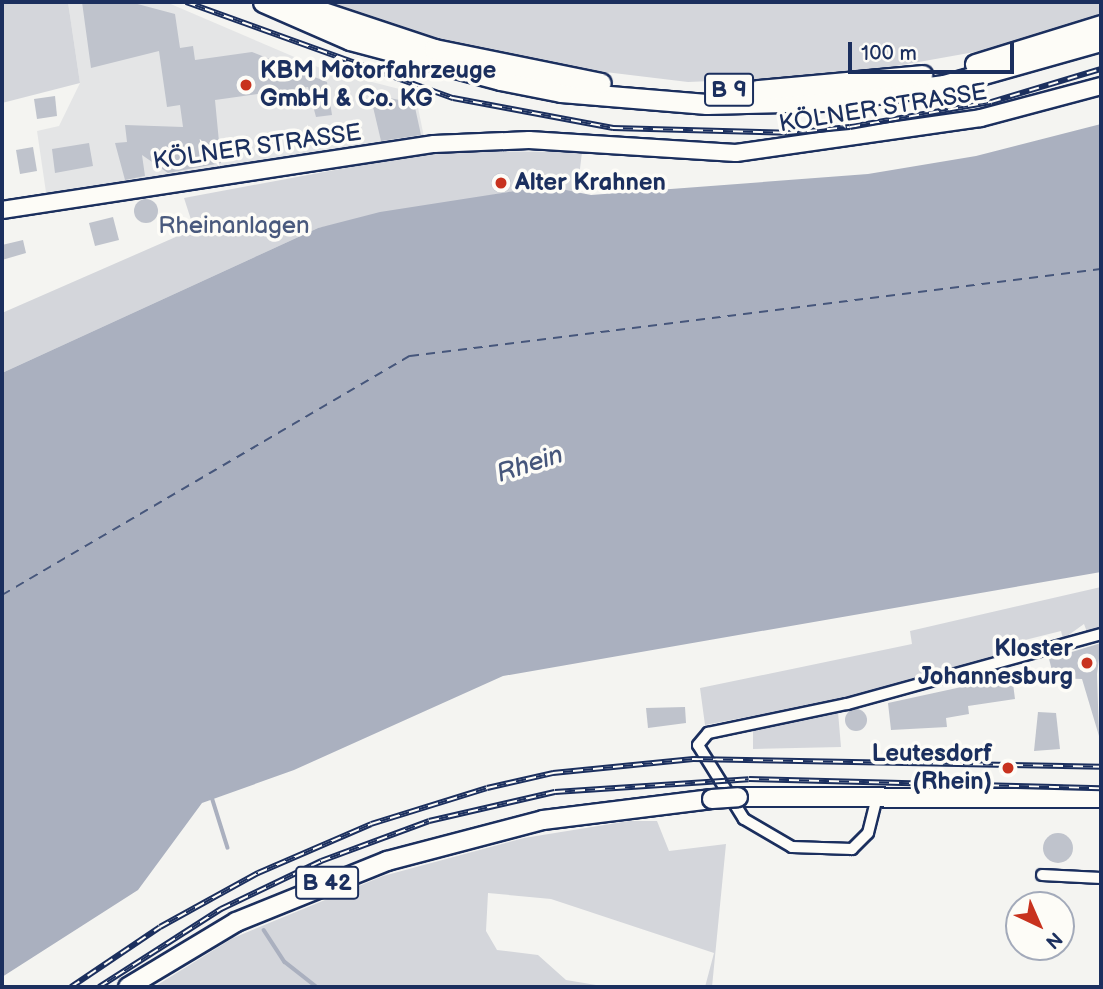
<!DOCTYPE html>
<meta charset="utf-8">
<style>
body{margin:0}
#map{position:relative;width:1103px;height:989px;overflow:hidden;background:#f4f4f1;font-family:"Balsamiq Sans",sans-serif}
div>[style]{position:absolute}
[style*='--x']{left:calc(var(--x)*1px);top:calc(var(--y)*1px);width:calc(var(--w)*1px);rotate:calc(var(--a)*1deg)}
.built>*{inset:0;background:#e4e5e6}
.green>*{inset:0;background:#d4d6db}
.water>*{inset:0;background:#aab0bf}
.stream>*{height:3.5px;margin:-1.75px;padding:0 1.75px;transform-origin:1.75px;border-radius:1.75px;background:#aab0bf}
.ferry>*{height:2px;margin-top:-1px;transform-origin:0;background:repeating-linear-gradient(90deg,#46567b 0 9px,transparent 0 16px)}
.building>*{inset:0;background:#bfc3cc}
.round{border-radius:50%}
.roads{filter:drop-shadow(2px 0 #1b2f5e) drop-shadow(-2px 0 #1b2f5e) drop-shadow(0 2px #1b2f5e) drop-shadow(0 -2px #1b2f5e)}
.street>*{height:10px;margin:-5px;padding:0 5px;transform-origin:5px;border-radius:5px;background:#fdfcf7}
.secondary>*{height:16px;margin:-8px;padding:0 8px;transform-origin:8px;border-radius:8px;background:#fdfcf7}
.primary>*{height:18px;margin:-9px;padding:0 9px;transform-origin:9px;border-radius:9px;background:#fdfcf7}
.highway>*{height:19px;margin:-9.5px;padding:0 9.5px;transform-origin:9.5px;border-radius:9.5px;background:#fdfcf7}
.rail>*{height:6px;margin-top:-3px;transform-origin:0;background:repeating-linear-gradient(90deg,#fdfcf7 0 10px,#1b2f5e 0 20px);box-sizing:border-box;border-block:2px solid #1b2f5e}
.bridges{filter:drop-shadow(2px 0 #1b2f5e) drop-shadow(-2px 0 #1b2f5e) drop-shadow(0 2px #1b2f5e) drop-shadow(0 -2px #1b2f5e)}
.primary-bridge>*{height:18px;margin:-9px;padding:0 9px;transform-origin:9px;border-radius:9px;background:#fdfcf7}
.dots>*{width:19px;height:19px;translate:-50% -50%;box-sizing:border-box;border:4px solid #fdfcf7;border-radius:50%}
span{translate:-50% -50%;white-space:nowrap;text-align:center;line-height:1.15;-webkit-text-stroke:7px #fdfcf7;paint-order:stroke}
.shield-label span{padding:2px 5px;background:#fdfcf7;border:2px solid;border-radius:5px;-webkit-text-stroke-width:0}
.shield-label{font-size:23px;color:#1b2f5e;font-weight:700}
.poi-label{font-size:24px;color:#1b2f5e;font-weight:700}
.left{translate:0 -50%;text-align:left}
.right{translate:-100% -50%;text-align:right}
.street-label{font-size:24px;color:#1b2f5e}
.park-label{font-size:24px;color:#49597d}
.water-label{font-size:26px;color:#46567b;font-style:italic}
.frame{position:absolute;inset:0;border:4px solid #1b2f5e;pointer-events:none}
.north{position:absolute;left:1005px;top:891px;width:70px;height:70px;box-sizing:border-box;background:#fdfcf7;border:2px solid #a3aaba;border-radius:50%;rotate:136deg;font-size:19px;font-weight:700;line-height:28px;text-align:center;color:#1b2f5e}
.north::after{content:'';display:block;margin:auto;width:24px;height:32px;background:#c8321e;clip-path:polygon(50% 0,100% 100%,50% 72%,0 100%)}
.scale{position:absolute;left:848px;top:42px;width:166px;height:32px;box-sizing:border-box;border:4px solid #1b2f5e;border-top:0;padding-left:9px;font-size:21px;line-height:24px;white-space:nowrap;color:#1b2f5e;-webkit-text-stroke:5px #fdfcf7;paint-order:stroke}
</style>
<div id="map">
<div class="built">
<i style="clip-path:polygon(68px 2px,166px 2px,325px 70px,415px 93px,424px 137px,48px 206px,37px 131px,59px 126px,80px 83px)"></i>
</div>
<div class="green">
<i style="clip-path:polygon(2px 2px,68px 2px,80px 83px,2px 103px)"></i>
<i style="clip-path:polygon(326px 2px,1101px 2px,1101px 18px,997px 48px,846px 75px,688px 82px,497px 59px,374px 24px)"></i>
<i style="clip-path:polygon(437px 151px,582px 152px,577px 194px,530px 188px,318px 228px,2px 373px,2px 313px,194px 229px,184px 198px)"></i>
<i style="clip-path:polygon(1101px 587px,1101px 627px,1087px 632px,1084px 624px,1063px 639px,1061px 631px,1025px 640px,1027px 649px,847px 698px,705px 725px,700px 688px,912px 644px,910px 631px)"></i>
<i style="clip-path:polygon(838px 712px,841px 747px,753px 749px,753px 730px)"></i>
<i style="clip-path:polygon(629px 821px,657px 821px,669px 851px,726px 844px,712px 987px,705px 987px,714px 953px,551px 899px,488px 893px,486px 931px,497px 950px,538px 955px,566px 980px,608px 987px,154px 987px,233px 938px,383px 876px,524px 838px)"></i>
</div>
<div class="water">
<i style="clip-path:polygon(1101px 124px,1101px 572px,503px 676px,294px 770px,202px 803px,138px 890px,2px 977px,2px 373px,318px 228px,380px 212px,546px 186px,591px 195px,868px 174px,976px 156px)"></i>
</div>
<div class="stream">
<i style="--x:212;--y:797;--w:53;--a:72.6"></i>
<i style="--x:264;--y:930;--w:38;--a:57"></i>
<i style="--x:285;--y:962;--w:41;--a:38"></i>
</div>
<div class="ferry">
<i style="--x:2;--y:595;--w:473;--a:-30.4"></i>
<i style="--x:410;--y:356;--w:696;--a:-7.18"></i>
</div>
<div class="building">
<i style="clip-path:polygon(82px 2px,130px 2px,175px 14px,180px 48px,193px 46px,195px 60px,252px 52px,327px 82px,332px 115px,316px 117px,308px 87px,215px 100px,221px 163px,168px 173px,142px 155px,145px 176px,125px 180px,115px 143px,127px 142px,125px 125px,183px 127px,180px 105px,167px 107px,159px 51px,91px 68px)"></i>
<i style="clip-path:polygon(370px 94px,414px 103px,421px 135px,381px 141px)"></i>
<i style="clip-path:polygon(55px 96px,57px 116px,37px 119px,34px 99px)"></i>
<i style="clip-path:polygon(89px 143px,93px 166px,55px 173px,52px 149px)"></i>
<i style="clip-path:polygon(33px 147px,37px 171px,20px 174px,16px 150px)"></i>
<i class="round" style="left:491px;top:173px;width:20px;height:20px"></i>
<i class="round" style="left:134px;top:199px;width:24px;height:24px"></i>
<i style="clip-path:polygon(113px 217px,119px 240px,95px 246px,89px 223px)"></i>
<i style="clip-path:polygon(23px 240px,26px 253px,2px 260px,2px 245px)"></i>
<i style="clip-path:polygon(1101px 643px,1097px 674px,1099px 736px,1082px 679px,1054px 678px,1049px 659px)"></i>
<i style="clip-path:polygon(1012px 676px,1015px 699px,968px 706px,969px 714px,946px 718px,947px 727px,891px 730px,888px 703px)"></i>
<i style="clip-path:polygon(685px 707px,686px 723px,648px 728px,646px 708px)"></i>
<i class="round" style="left:845px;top:709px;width:22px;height:22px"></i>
<i style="clip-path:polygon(1038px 712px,1056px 713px,1060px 749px,1034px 751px)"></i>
<i class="round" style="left:1043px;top:833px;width:30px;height:30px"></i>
</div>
<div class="roads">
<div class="street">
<i style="--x:877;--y:797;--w:37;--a:104"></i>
<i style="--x:868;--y:833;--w:23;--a:135"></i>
<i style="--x:852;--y:849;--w:60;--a:-178.1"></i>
<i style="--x:792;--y:847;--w:56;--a:-149.7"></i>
<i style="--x:744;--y:819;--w:87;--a:-121.9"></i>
<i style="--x:698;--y:745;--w:16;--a:-50"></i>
<i style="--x:708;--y:733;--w:142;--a:-11.8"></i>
<i style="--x:847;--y:704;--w:263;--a:-15.4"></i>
<i style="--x:1042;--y:875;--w:59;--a:2.9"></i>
</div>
<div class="secondary">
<i style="--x:2;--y:210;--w:437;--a:-8.7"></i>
<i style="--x:434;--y:144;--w:95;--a:-2.4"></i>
<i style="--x:529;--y:140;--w:207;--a:3.6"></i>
<i style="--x:736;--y:153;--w:247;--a:-8.1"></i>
<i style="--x:981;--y:118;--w:124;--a:-14.9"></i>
</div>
<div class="primary">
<i style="--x:738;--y:797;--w:363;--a:0.2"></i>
<i style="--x:128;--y:987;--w:126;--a:-31"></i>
<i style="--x:236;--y:922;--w:163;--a:-22"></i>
<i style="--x:387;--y:861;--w:161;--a:-14.7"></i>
<i style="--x:543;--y:820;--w:170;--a:-7.1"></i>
</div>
<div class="highway">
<i style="--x:263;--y:2;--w:95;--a:23.6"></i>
<i style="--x:350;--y:40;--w:155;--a:14.9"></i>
<i style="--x:500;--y:80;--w:62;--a:11.1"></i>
<i style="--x:561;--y:92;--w:146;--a:4.7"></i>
<i style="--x:707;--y:104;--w:117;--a:-1.5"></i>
<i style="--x:824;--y:101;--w:121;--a:-7.6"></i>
<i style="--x:944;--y:85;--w:163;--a:-15.7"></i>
<i style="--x:293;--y:2;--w:149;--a:18.4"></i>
<i style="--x:434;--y:49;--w:170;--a:11.5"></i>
<i style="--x:975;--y:64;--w:132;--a:-17.2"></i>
<i style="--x:757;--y:90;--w:166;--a:-5.2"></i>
</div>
</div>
<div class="rail">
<i style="--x:186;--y:2;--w:284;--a:19.8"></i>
<i style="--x:453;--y:98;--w:163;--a:10.6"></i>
<i style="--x:613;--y:128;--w:174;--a:1.6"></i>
<i style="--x:787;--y:133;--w:63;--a:-5.4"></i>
<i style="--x:850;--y:127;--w:143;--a:-10.1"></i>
<i style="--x:991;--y:102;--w:115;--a:-16.7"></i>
<i style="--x:71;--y:987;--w:107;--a:-34"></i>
<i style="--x:160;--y:927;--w:112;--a:-28.9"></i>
<i style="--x:258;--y:873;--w:123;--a:-23.4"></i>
<i style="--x:371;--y:824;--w:121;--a:-17.2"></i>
<i style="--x:487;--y:788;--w:68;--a:-12.8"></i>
<i style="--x:553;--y:773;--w:141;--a:-5.7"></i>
<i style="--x:693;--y:759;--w:408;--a:1.1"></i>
<i style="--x:99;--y:987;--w:145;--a:-32.6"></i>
<i style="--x:221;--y:909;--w:111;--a:-25.6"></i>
<i style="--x:321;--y:861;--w:115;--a:-20.3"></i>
<i style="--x:429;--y:821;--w:129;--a:-13"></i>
<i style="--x:555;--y:792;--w:194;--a:-3.8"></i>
<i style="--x:749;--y:779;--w:352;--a:1.5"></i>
</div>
<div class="bridges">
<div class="primary-bridge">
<i style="--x:712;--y:799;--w:26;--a:-4"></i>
</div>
</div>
<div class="dots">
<i style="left:246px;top:85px;background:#c8321e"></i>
<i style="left:501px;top:183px;background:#c8321e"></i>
<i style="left:1087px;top:663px;background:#c8321e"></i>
<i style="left:1008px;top:768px;background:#c8321e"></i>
</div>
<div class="shield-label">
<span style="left:729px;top:90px">B 9</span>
<span style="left:327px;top:883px">B 42</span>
</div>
<div class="poi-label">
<span class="left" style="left:260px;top:85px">KBM Motorfahrzeuge<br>GmbH &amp; Co. KG</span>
<span class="left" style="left:515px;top:183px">Alter Krahnen</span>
<span class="right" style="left:1073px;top:663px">Kloster<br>Johannesburg</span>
<span class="right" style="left:992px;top:768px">Leutesdorf<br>(Rhein)</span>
</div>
<div class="street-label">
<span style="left:883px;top:108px;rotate:-9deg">KÖLNER STRASSE</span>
<span style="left:257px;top:147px;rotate:-8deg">KÖLNER STRASSE</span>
</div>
<div class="park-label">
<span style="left:234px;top:226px">Rheinanlagen</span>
</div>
<div class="water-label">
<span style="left:530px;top:465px;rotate:-18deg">Rhein</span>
</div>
<div class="frame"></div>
<div class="north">N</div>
<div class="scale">100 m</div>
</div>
